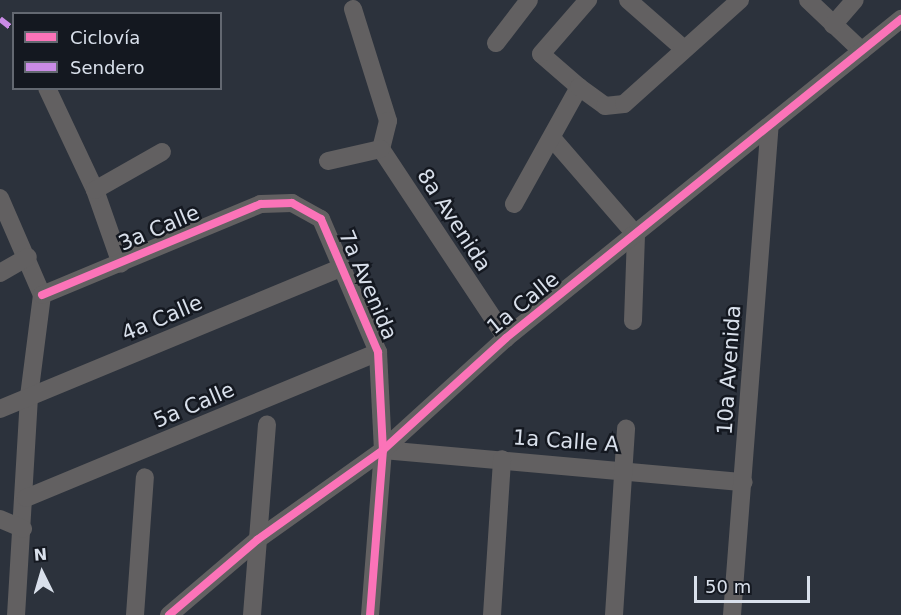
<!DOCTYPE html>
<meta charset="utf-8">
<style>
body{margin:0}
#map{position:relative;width:901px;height:615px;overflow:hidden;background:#2c323c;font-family:"DejaVu Sans",sans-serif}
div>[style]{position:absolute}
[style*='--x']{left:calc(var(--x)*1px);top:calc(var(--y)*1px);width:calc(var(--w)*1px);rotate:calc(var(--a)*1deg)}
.minor>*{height:18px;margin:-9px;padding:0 9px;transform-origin:9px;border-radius:9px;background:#626061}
.quiet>*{height:6px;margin-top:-3px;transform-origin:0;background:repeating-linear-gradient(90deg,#ca8be6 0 12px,transparent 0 18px)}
.cycleway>*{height:8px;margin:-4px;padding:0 4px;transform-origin:4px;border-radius:4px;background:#fb73b8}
span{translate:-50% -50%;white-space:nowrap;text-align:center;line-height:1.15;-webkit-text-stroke:5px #141820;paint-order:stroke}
.street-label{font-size:21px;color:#d9e0eb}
.legend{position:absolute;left:12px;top:12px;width:210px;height:78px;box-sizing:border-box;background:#141820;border:2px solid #636871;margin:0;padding:8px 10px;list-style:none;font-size:18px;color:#d9e0eb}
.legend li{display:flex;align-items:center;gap:12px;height:30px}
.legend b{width:30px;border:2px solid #636871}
.north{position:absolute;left:12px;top:543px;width:60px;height:60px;-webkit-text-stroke:4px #141820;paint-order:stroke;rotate:355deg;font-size:16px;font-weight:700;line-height:24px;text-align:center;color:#d9e0eb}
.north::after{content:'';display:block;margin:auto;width:21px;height:27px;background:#d9e0eb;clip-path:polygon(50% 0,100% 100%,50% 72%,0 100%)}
.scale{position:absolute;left:694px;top:576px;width:116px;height:27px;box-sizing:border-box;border:3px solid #d9e0eb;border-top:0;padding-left:8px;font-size:18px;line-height:21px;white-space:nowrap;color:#d9e0eb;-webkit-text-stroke:4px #141820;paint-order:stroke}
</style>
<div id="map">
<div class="minor">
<i style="--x:628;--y:0;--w:74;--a:41.2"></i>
<i style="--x:808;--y:0;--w:74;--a:43.4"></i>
<i style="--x:353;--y:9;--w:117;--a:72.6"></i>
<i style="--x:388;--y:121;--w:29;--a:104"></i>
<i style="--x:381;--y:149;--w:227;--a:56.5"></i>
<i style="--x:833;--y:25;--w:33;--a:-49"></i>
<i style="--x:496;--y:43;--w:54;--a:-52.5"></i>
<i style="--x:579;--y:87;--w:50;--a:-139"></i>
<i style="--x:541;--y:54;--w:72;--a:-49"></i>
<i style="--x:47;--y:88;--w:113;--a:64.8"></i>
<i style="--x:95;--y:190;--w:78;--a:70.6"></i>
<i style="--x:552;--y:138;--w:128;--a:49.1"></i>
<i style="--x:636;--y:235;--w:86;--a:92"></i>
<i style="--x:328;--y:161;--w:54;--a:-12.8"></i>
<i style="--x:95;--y:190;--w:77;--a:-29.6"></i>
<i style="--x:0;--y:198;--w:106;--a:66.6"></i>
<i style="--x:42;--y:295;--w:103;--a:97.3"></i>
<i style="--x:29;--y:397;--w:218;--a:93.4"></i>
<i style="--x:514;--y:204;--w:134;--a:-60.9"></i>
<i style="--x:579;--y:87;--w:32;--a:36"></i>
<i style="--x:605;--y:106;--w:19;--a:-6"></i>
<i style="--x:624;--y:104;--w:156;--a:-41.9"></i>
<i style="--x:0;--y:273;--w:32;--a:-30"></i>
<i style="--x:42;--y:295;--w:237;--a:-22.6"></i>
<i style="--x:261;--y:204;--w:31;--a:-2"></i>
<i style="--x:292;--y:203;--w:33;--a:29"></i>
<i style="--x:321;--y:219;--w:145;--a:66.8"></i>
<i style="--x:378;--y:352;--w:98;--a:87.1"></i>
<i style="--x:383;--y:450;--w:166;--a:94.5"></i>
<i style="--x:0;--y:409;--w:370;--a:-22.5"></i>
<i style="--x:383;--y:450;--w:362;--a:5.1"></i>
<i style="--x:26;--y:498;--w:381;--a:-22.5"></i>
<i style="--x:0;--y:519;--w:25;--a:23"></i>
<i style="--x:135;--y:615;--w:138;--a:-85.9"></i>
<i style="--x:169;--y:615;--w:116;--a:-40.4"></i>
<i style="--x:257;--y:540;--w:155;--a:-35.5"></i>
<i style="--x:383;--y:450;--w:166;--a:-42.3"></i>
<i style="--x:506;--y:338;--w:508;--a:-38.92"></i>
<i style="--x:252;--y:615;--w:191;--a:-85.5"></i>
<i style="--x:492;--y:615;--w:156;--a:-86.3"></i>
<i style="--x:614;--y:615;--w:187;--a:-86.3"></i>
<i style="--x:732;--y:615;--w:487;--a:-85.6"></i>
</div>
<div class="quiet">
<i style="--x:0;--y:19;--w:18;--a:38"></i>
</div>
<div class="cycleway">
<i style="--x:42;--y:295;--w:237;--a:-22.6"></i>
<i style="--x:261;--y:204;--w:31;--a:-2"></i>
<i style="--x:292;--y:203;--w:33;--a:29"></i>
<i style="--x:321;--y:219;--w:145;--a:66.8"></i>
<i style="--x:378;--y:352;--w:98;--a:87.1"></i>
<i style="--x:383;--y:450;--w:166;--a:94.5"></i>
<i style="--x:169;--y:615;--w:116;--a:-40.4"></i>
<i style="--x:257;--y:540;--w:155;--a:-35.5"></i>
<i style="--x:383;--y:450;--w:166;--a:-42.3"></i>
<i style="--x:506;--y:338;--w:508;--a:-38.92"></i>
</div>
<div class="street-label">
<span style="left:454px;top:220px;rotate:57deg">8a Avenida</span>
<span style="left:159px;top:228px;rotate:-23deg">3a Calle</span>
<span style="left:368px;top:285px;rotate:67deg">7a Avenida</span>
<span style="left:523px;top:303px;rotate:-39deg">1a Calle</span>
<span style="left:162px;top:318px;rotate:-23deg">4a Calle</span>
<span style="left:729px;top:370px;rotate:-86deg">10a Avenida</span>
<span style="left:194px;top:405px;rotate:-23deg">5a Calle</span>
<span style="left:566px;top:441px;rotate:4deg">1a Calle A</span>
</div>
<ul class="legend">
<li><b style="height:8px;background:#fb73b8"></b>Ciclovía</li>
<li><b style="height:8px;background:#ca8be6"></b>Sendero</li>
</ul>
<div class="north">N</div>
<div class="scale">50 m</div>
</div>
